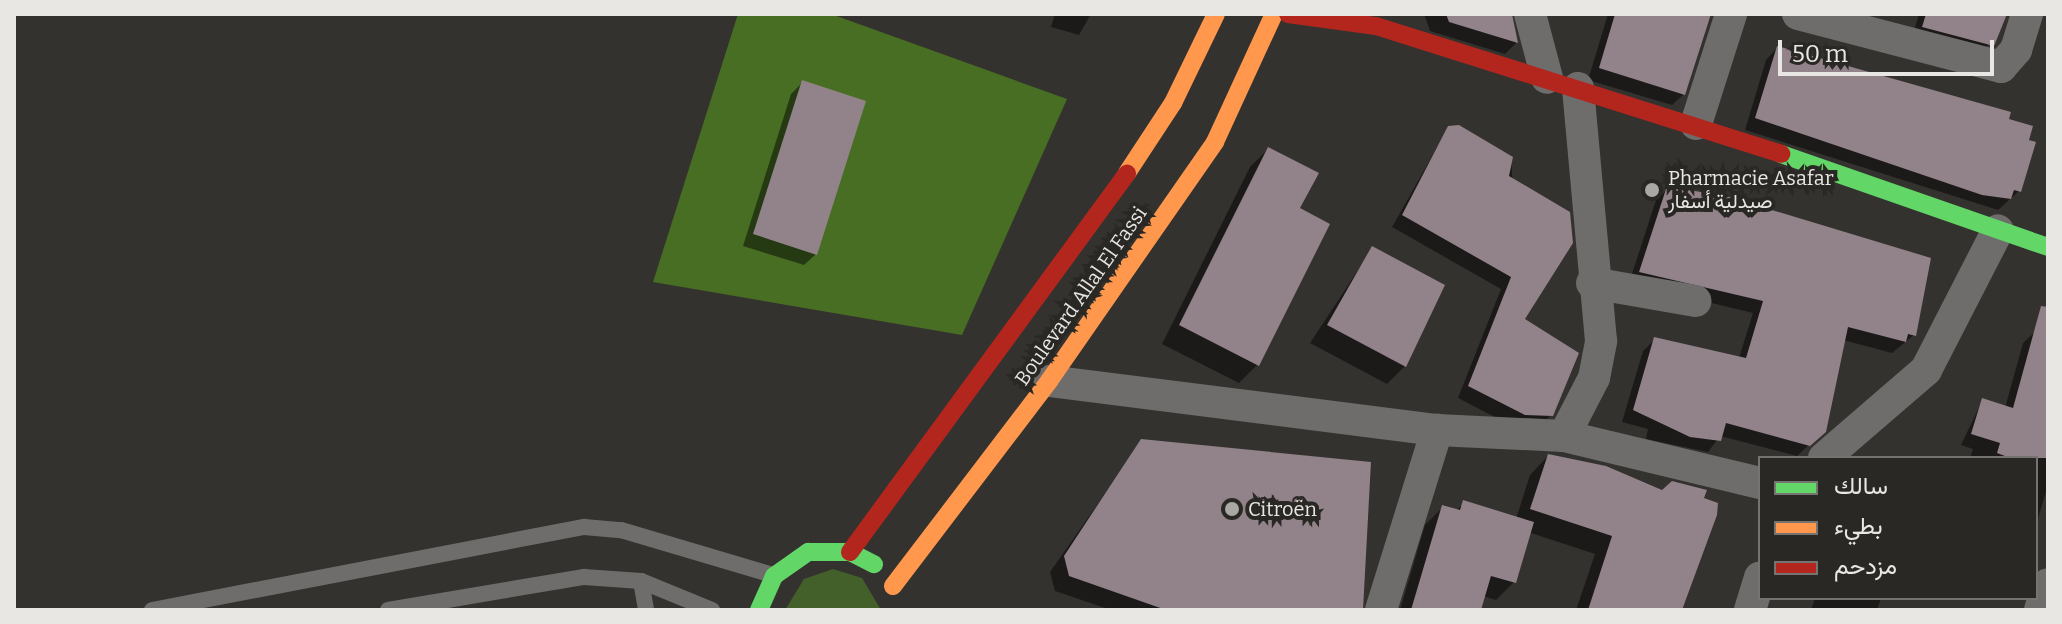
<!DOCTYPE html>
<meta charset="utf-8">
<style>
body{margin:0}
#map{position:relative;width:2062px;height:624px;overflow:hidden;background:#34322f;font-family:Bitter,Vazirmatn,serif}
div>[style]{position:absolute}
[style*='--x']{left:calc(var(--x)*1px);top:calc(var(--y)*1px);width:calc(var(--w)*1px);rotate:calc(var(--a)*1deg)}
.green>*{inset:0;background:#43602a}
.forest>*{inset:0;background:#476e22}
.shadow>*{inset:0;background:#0007}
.building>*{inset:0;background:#928289}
.lane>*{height:16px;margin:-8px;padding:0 8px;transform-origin:8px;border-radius:8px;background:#6e6d6b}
.street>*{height:32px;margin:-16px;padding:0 16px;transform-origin:16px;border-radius:16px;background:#6e6d6b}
.fast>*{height:18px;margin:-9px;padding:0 9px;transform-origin:9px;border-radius:9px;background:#63d668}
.slow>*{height:18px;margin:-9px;padding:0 9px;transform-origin:9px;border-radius:9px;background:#ff974d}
.jam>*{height:18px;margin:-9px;padding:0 9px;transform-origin:9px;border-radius:9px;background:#b3261e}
.dots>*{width:22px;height:22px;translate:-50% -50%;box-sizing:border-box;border:4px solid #2a2824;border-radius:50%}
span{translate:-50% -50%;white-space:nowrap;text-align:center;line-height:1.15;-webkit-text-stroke:8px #2a2824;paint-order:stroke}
.poi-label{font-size:20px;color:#e8e7e4}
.left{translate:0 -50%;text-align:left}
.street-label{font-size:20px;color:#e8e7e4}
.frame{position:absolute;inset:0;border:16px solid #e8e7e4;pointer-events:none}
.legend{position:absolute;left:1758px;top:456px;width:280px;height:144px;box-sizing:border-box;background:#2a2824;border:2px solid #767471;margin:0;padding:10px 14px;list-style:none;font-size:24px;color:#e8e7e4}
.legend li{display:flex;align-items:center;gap:16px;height:40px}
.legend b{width:40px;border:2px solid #767471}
.scale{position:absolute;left:1778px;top:40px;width:216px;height:36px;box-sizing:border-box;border:4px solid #e8e7e4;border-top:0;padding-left:10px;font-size:24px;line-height:28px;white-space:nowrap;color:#e8e7e4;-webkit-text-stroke:6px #2a2824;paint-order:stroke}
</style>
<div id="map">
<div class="green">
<i style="clip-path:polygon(833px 569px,862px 578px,881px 610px,785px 610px,804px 579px)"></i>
</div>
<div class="forest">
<i style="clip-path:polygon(738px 14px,831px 14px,1067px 99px,962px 335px,653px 282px)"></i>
</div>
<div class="shadow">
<i style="clip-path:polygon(1055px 14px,1091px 14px,1079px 35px,1051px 27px)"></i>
<i style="clip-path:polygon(1424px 14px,1510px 14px,1516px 43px,1505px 54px,1430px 31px)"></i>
<i style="clip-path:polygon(1608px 14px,1710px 14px,1684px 94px,1672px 105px,1588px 80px)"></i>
<i style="clip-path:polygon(1919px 14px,2006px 14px,1981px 56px,1912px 38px)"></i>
<i style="clip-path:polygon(1777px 48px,2006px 120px,2019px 191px,1998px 210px,1745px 130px,1766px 60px)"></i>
<i style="clip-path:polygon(803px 82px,816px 254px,804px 265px,743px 246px,791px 94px)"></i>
<i style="clip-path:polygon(1448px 128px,1511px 158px,1522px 319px,1551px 415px,1539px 427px,1512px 426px,1458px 398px,1501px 289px,1392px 227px)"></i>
<i style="clip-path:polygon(1268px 149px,1298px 209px,1257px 365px,1239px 383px,1162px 344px,1250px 167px)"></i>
<i style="clip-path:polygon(1668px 189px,1914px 335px,1892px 353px,1843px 340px,1811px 443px,1797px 456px,1720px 436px,1708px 452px,1646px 439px,1648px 429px,1622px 422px,1643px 351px,1655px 339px,1739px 358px,1753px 313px,1629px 283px,1656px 200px)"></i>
<i style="clip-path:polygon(1372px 249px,1405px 366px,1387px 384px,1310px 343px)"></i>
<i style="clip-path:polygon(2048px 320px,2048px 485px,2036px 525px,2036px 458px,1970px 458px,1973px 449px,1961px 445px,1982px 401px,2005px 408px,2023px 343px)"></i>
<i style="clip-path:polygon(1142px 441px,1369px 464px,1359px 610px,1111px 610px,1055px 591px,1050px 572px)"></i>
<i style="clip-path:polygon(1548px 456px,1662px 492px,1681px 610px,1576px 610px,1595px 554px,1528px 532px,1514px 582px,1496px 600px,1483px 596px,1479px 610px,1400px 610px,1425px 525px,1443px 507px,1456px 511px,1464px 503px,1516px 519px,1530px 475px)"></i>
<i style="clip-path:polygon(1815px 598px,1881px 598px,1877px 610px,1811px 610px)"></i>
</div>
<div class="building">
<i style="clip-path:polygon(1446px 14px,1512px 14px,1518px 43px,1449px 22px)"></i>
<i style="clip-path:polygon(1615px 14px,1711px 14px,1685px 95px,1599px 68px)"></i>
<i style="clip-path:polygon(1926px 14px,2007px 14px,1994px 46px,1922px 27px)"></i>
<i style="clip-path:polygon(1777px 46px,2011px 112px,2009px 119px,2033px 126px,2029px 140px,2036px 142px,2021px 192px,2014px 190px,2011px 199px,1982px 195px,1755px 118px)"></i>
<i style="clip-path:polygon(802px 80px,866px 101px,817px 255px,753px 234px)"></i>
<i style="clip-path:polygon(1459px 125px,1513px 157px,1509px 176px,1570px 212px,1573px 243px,1525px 319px,1579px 353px,1553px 416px,1525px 415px,1468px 386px,1511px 277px,1402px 215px,1448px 126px)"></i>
<i style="clip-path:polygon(1268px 147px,1319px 173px,1300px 208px,1330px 224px,1259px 366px,1179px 325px)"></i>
<i style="clip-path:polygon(1667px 186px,1729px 197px,1931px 258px,1916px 336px,1908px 334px,1906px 342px,1848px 327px,1826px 432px,1810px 446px,1726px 423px,1721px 441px,1690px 437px,1633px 410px,1654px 337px,1746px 358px,1763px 301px,1639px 272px)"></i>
<i style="clip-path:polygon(1372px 246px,1445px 285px,1406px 367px,1327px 325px)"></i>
<i style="clip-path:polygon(2041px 306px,2048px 307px,2048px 458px,2010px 458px,1997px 453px,2000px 443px,1971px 434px,1982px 398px,2013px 408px)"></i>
<i style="clip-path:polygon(1141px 439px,1371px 462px,1363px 610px,1166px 610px,1069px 576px,1064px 556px)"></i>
<i style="clip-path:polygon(1548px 454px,1606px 466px,1662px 490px,1672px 481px,1707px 490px,1704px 498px,1718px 503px,1717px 515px,1682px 610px,1588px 610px,1612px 536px,1530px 509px)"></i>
<i style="clip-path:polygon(1463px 500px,1534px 522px,1516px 583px,1491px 576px,1481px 610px,1411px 610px,1442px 505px,1460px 510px)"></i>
</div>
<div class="lane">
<i style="--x:641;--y:581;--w:29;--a:80"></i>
<i style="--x:152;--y:610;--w:440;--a:-10.9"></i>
<i style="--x:584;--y:527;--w:37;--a:5"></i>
<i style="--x:621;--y:530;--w:159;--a:16.5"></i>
<i style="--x:388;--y:610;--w:199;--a:-9.6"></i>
<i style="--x:584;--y:577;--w:57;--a:4"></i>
<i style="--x:641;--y:581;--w:77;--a:22.2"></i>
</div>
<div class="street">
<i style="--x:1530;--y:14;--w:66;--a:75.1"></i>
<i style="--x:1798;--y:14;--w:210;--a:14.6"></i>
<i style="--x:2001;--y:67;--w:23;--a:-49"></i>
<i style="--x:2016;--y:50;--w:38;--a:-73"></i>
<i style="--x:1696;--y:124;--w:115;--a:-72.3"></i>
<i style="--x:1592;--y:283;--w:105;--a:9.9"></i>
<i style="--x:1049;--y:381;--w:391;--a:7.2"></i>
<i style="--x:1437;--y:430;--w:127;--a:2.7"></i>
<i style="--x:1564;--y:436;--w:202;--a:13.5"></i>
<i style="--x:1564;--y:436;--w:65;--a:-62.7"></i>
<i style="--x:1594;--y:378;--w:38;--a:-79"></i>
<i style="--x:1601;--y:341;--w:254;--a:-95.2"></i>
<i style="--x:1824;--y:458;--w:135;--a:-40.8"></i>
<i style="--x:1926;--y:370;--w:157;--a:-62.8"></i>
<i style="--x:1381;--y:610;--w:189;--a:-72.7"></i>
<i style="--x:1750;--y:610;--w:34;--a:-73"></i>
<i style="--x:2040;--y:610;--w:27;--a:-73"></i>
</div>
<div class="fast">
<i style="--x:1781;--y:154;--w:283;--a:19.2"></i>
<i style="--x:759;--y:610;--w:37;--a:-66"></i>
<i style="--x:774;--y:576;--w:42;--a:-35.2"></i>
<i style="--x:808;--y:552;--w:42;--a:0"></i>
<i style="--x:850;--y:552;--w:27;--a:27"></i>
</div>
<div class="slow">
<i style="--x:1127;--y:173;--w:84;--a:-56.7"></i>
<i style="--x:1173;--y:103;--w:99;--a:-64.2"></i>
<i style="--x:893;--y:586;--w:258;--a:-52.7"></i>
<i style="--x:1049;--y:381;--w:291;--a:-55.2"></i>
<i style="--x:1215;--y:142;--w:141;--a:-65.3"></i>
</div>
<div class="jam">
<i style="--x:1288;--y:14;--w:89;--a:7.8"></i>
<i style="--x:1376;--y:26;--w:425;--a:17.5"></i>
<i style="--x:850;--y:552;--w:469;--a:-53.8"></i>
</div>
<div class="dots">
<i style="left:1652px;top:190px;background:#a9a8a5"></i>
<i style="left:1232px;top:509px;background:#a9a8a5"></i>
</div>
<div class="poi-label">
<span class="left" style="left:1668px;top:190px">Pharmacie Asafar<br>صيدلية أسفار</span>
<span class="left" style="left:1248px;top:509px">Citroën</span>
</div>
<div class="street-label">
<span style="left:1081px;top:296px;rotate:-55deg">Boulevard Allal El Fassi</span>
</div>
<div class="frame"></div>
<ul class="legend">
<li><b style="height:10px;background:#63d668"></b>سالك</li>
<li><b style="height:10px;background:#ff974d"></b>بطيء</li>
<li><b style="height:10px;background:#b3261e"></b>مزدحم</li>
</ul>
<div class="scale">50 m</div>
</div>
